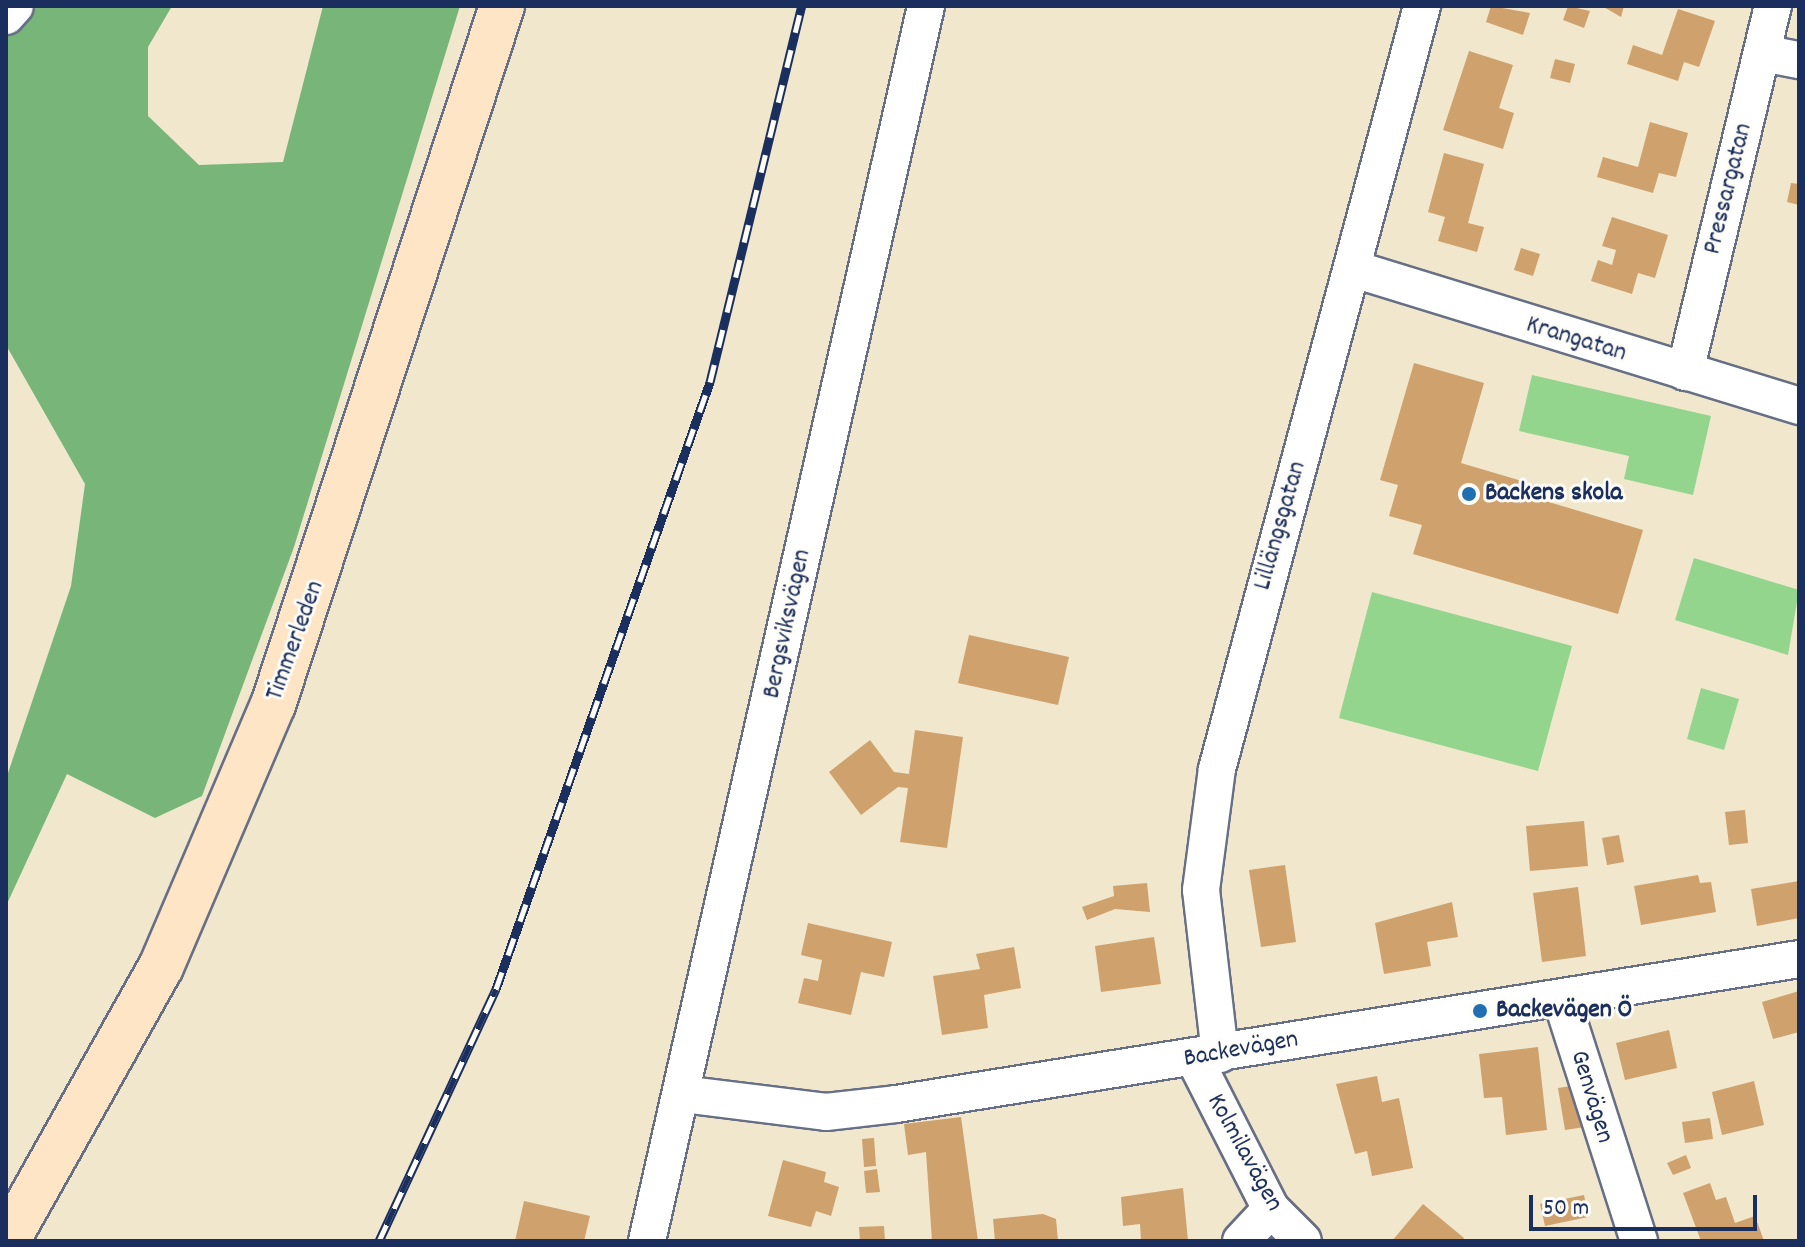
<!DOCTYPE html>
<meta charset="utf-8">
<style>
body{margin:0}
#map{position:relative;width:1805px;height:1247px;overflow:hidden;background:#f1e7cd;font-family:Dekko,sans-serif}
div>[style]{position:absolute}
[style*='--x']{left:calc(var(--x)*1px);top:calc(var(--y)*1px);width:calc(var(--w)*1px);rotate:calc(var(--a)*1deg)}
.green>*{inset:0;background:#94d58d}
.forest>*{inset:0;background:#77b678}
.building>*{inset:0;background:#cea16d}
.roads{filter:drop-shadow(2px 0 #666f85) drop-shadow(-2px 0 #666f85) drop-shadow(0 2px #666f85) drop-shadow(0 -2px #666f85)}
.minor>*{height:36px;margin:-18px;padding:0 18px;transform-origin:18px;border-radius:18px;background:#fff}
.secondary>*{height:44px;margin:-22px;padding:0 22px;transform-origin:22px;border-radius:22px;background:#fde5c5}
.rail>*{height:9px;margin-top:-4.5px;transform-origin:0;background:repeating-linear-gradient(90deg,#fdfcf7 0 18px,#1b2f5e 0 36px);box-sizing:border-box;border-block:2px solid #1b2f5e}
.dots>*{width:22px;height:22px;translate:-50% -50%;box-sizing:border-box;border:4px solid #fdfcf7;border-radius:50%}
span{translate:-50% -50%;white-space:nowrap;text-align:center;line-height:1.15;-webkit-text-stroke:6px #fdfcf7;paint-order:stroke}
.street-label{font-size:26px;color:#1b2f5e}
.poi-label{font-size:26px;color:#1b2f5e;font-weight:700}
.left{translate:0 -50%;text-align:left}
.frame{position:absolute;inset:0;border:8px solid #1b2f5e;pointer-events:none}
.scale{position:absolute;left:1529px;top:1195px;width:228px;height:36px;box-sizing:border-box;border:4px solid #1b2f5e;border-top:0;padding-left:10px;font-size:24px;line-height:28px;white-space:nowrap;color:#1b2f5e;-webkit-text-stroke:6px #fdfcf7;paint-order:stroke}
</style>
<div id="map">
<div class="green">
<i style="clip-path:polygon(1532px 375px,1711px 416px,1693px 495px,1624px 479px,1629px 456px,1519px 431px)"></i>
<i style="clip-path:polygon(1694px 558px,1799px 590px,1788px 655px,1675px 620px)"></i>
<i style="clip-path:polygon(1372px 592px,1572px 646px,1538px 771px,1339px 718px)"></i>
<i style="clip-path:polygon(1701px 688px,1739px 699px,1724px 750px,1687px 739px)"></i>
</div>
<div class="forest">
<i style="clip-path:polygon(6px 6px,172px 6px,148px 47px,148px 116px,199px 165px,283px 162px,323px 6px,460px 6px,294px 547px,202px 796px,155px 818px,67px 774px,6px 906px,6px 779px,71px 586px,85px 484px,6px 345px)"></i>
</div>
<div class="building">
<i style="clip-path:polygon(1491px 6px,1530px 13px,1523px 35px,1486px 22px)"></i>
<i style="clip-path:polygon(1568px 6px,1590px 11px,1584px 28px,1563px 20px)"></i>
<i style="clip-path:polygon(1602px 6px,1624px 6px,1621px 17px)"></i>
<i style="clip-path:polygon(1678px 9px,1715px 21px,1699px 67px,1684px 62px,1678px 81px,1627px 64px,1633px 45px,1662px 55px)"></i>
<i style="clip-path:polygon(1469px 51px,1513px 65px,1499px 108px,1514px 113px,1503px 149px,1443px 130px)"></i>
<i style="clip-path:polygon(1555px 59px,1575px 64px,1570px 83px,1550px 78px)"></i>
<i style="clip-path:polygon(1650px 122px,1688px 133px,1676px 177px,1659px 173px,1653px 193px,1597px 177px,1603px 157px,1638px 167px)"></i>
<i style="clip-path:polygon(1444px 153px,1484px 164px,1468px 223px,1484px 227px,1477px 252px,1438px 241px,1445px 217px,1428px 212px)"></i>
<i style="clip-path:polygon(1791px 183px,1799px 184px,1799px 205px,1787px 202px)"></i>
<i style="clip-path:polygon(1612px 217px,1668px 235px,1655px 278px,1638px 273px,1632px 294px,1591px 281px,1598px 260px,1612px 265px,1616px 250px,1602px 246px)"></i>
<i style="clip-path:polygon(1521px 248px,1540px 254px,1533px 276px,1514px 270px)"></i>
<i style="clip-path:polygon(1414px 363px,1484px 383px,1461px 463px,1545px 488px,1542px 500px,1643px 530px,1618px 614px,1413px 554px,1422px 525px,1389px 516px,1398px 485px,1380px 480px)"></i>
<i style="clip-path:polygon(969px 635px,1069px 657px,1058px 705px,958px 683px)"></i>
<i style="clip-path:polygon(915px 730px,963px 737px,947px 848px,900px 842px,908px 788px,898px 787px,861px 815px,829px 772px,870px 740px,894px 772px,909px 774px)"></i>
<i style="clip-path:polygon(1745px 810px,1748px 843px,1729px 845px,1725px 812px)"></i>
<i style="clip-path:polygon(1584px 821px,1588px 866px,1530px 871px,1526px 826px)"></i>
<i style="clip-path:polygon(1619px 835px,1624px 862px,1607px 865px,1602px 838px)"></i>
<i style="clip-path:polygon(1285px 865px,1296px 942px,1261px 947px,1249px 870px)"></i>
<i style="clip-path:polygon(1698px 875px,1700px 883px,1711px 882px,1716px 912px,1641px 925px,1634px 886px)"></i>
<i style="clip-path:polygon(1799px 881px,1799px 918px,1757px 926px,1751px 889px)"></i>
<i style="clip-path:polygon(1147px 883px,1150px 912px,1115px 909px,1087px 920px,1082px 907px,1114px 896px,1113px 886px)"></i>
<i style="clip-path:polygon(1578px 887px,1586px 956px,1542px 962px,1533px 893px)"></i>
<i style="clip-path:polygon(1452px 902px,1458px 937px,1427px 942px,1431px 966px,1384px 974px,1375px 923px)"></i>
<i style="clip-path:polygon(808px 923px,892px 942px,884px 977px,861px 972px,851px 1015px,798px 1003px,804px 978px,818px 981px,822px 960px,801px 955px)"></i>
<i style="clip-path:polygon(1154px 937px,1161px 984px,1101px 992px,1095px 946px)"></i>
<i style="clip-path:polygon(1014px 947px,1021px 988px,984px 995px,988px 1028px,942px 1035px,933px 976px,980px 969px,976px 954px)"></i>
<i style="clip-path:polygon(1799px 991px,1799px 1032px,1773px 1039px,1762px 1002px)"></i>
<i style="clip-path:polygon(1669px 1030px,1677px 1068px,1625px 1080px,1616px 1043px)"></i>
<i style="clip-path:polygon(1538px 1047px,1547px 1130px,1506px 1135px,1502px 1097px,1484px 1098px,1479px 1054px)"></i>
<i style="clip-path:polygon(1377px 1076px,1382px 1102px,1399px 1098px,1413px 1168px,1372px 1176px,1367px 1151px,1355px 1154px,1336px 1084px)"></i>
<i style="clip-path:polygon(1754px 1081px,1764px 1125px,1722px 1135px,1712px 1092px)"></i>
<i style="clip-path:polygon(1577px 1085px,1585px 1127px,1565px 1130px,1558px 1088px)"></i>
<i style="clip-path:polygon(961px 1117px,978px 1241px,932px 1241px,926px 1152px,908px 1155px,904px 1124px)"></i>
<i style="clip-path:polygon(1710px 1118px,1713px 1139px,1685px 1143px,1682px 1122px)"></i>
<i style="clip-path:polygon(874px 1138px,876px 1166px,864px 1167px,862px 1139px)"></i>
<i style="clip-path:polygon(1686px 1155px,1691px 1168px,1673px 1175px,1667px 1163px)"></i>
<i style="clip-path:polygon(783px 1160px,826px 1172px,824px 1182px,839px 1187px,831px 1216px,816px 1211px,811px 1227px,768px 1216px)"></i>
<i style="clip-path:polygon(877px 1169px,880px 1192px,866px 1193px,864px 1171px)"></i>
<i style="clip-path:polygon(1710px 1183px,1716px 1200px,1726px 1197px,1735px 1223px,1755px 1216px,1764px 1241px,1701px 1241px,1683px 1193px)"></i>
<i style="clip-path:polygon(1183px 1188px,1188px 1241px,1141px 1241px,1140px 1224px,1123px 1226px,1121px 1197px)"></i>
<i style="clip-path:polygon(1584px 1195px,1588px 1217px,1545px 1226px,1540px 1204px)"></i>
<i style="clip-path:polygon(524px 1201px,590px 1216px,584px 1241px,515px 1241px)"></i>
<i style="clip-path:polygon(1423px 1204px,1464px 1238px,1462px 1241px,1392px 1241px)"></i>
<i style="clip-path:polygon(1043px 1214px,1056px 1219px,1058px 1241px,995px 1241px,993px 1219px)"></i>
<i style="clip-path:polygon(884px 1226px,885px 1241px,860px 1241px,859px 1227px)"></i>
</div>
<div class="roads">
<div class="minor">
<i style="--x:6;--y:16;--w:13;--a:-48"></i>
<i style="--x:1762;--y:53;--w:38;--a:11"></i>
<i style="--x:1354;--y:269;--w:466;--a:17.1"></i>
<i style="--x:1685;--y:372;--w:376;--a:-76.5"></i>
<i style="--x:1561;--y:998;--w:255;--a:72.2"></i>
<i style="--x:1220;--y:1054;--w:165;--a:-96.6"></i>
<i style="--x:1201;--y:890;--w:122;--a:-82.5"></i>
<i style="--x:1217;--y:769;--w:790;--a:-74.96"></i>
<i style="--x:1194;--y:1058;--w:169;--a:63"></i>
<i style="--x:1271;--y:1209;--w:45;--a:45"></i>
<i style="--x:682;--y:1094;--w:145;--a:7.1"></i>
<i style="--x:826;--y:1112;--w:70;--a:-6.5"></i>
<i style="--x:896;--y:1104;--w:915;--a:-9.12"></i>
<i style="--x:647;--y:1241;--w:1266;--a:-77.27"></i>
<i style="--x:1241;--y:1241;--w:44;--a:-46.8"></i>
</div>
<div class="secondary">
<i style="--x:7;--y:1241;--w:314;--a:-60.7"></i>
<i style="--x:161;--y:967;--w:285;--a:-66.9"></i>
<i style="--x:273;--y:705;--w:736;--a:-71.86"></i>
</div>
</div>
<div class="rail">
<i style="--x:379;--y:1241;--w:278;--a:-65.1"></i>
<i style="--x:496;--y:989;--w:644;--a:-70.58"></i>
<i style="--x:710;--y:382;--w:387;--a:-76.3"></i>
</div>
<div class="dots">
<i style="left:1469px;top:494px;background:#1f6fb2"></i>
<i style="left:1480px;top:1011px;background:#1f6fb2"></i>
</div>
<div class="street-label">
<span style="left:1729px;top:189px;rotate:-76deg">Pressargatan</span>
<span style="left:1576px;top:340px;rotate:17deg">Krangatan</span>
<span style="left:1281px;top:526px;rotate:-74deg">Lillängsgatan</span>
<span style="left:788px;top:624px;rotate:-78deg">Bergsviksvägen</span>
<span style="left:296px;top:641px;rotate:-70deg">Timmerleden</span>
<span style="left:1241px;top:1050px;rotate:-10deg">Backevägen</span>
<span style="left:1591px;top:1097px;rotate:73deg">Genvägen</span>
<span style="left:1244px;top:1153px;rotate:61deg">Kolmilavägen</span>
</div>
<div class="poi-label">
<span class="left" style="left:1485px;top:494px">Backens skola</span>
<span class="left" style="left:1496px;top:1011px">Backevägen Ö</span>
</div>
<div class="frame"></div>
<div class="scale">50 m</div>
</div>
